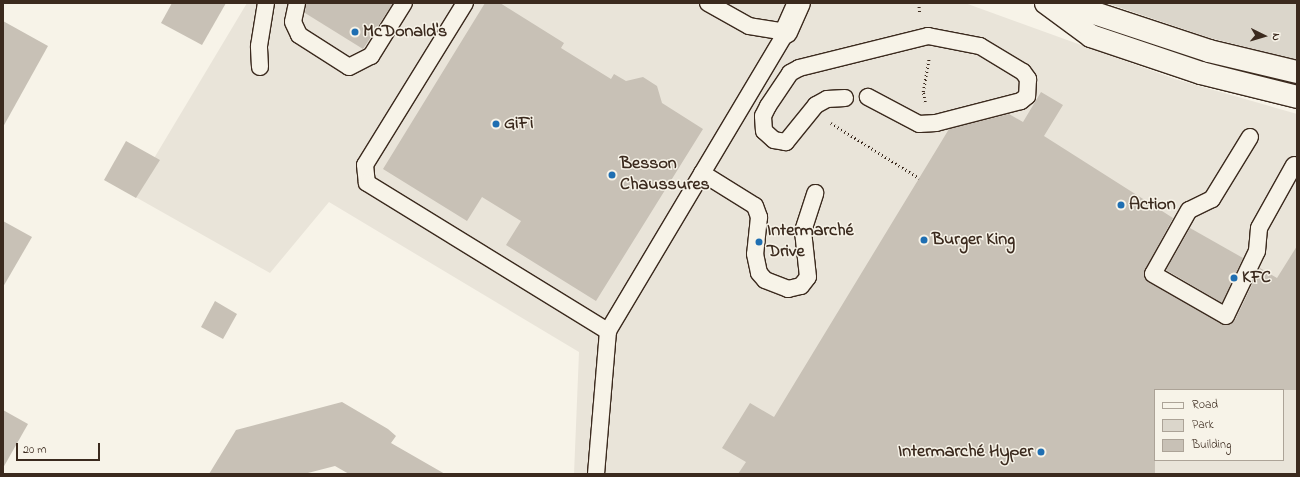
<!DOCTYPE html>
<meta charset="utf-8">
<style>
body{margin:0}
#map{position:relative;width:1300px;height:477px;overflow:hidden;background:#f7f3e8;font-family:"Indie Flower",sans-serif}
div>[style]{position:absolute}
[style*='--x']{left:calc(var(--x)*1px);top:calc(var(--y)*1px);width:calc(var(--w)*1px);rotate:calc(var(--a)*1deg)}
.built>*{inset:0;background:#e9e4d9}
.green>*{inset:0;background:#dbd6cb}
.building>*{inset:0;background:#c8c1b6}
.path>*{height:2.5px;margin-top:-1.25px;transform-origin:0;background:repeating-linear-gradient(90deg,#3b2a1e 0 1px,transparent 0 4px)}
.roads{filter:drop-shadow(1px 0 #3b2a1e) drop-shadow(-1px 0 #3b2a1e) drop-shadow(0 1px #3b2a1e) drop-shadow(0 -1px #3b2a1e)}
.service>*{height:16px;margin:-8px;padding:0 8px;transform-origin:8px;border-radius:8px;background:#f7f3e8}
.minor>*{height:22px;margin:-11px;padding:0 11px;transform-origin:11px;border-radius:11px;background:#f7f3e8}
.tertiary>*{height:22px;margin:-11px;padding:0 11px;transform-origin:11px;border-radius:11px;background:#f7f3e8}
.primary>*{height:22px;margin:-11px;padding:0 11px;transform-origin:11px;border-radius:11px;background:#f7f3e8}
.dots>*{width:11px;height:11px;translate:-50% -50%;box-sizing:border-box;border:2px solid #f7f3e8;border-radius:50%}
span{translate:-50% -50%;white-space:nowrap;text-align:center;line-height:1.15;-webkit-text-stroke:3px #f7f3e8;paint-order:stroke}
.poi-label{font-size:18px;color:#3b2a1e;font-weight:700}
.left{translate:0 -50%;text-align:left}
.right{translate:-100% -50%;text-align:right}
.frame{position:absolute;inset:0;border:4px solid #3b2a1e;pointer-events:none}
.legend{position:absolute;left:1154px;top:389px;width:130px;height:72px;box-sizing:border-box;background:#f7f3e8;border:1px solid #aca397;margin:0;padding:5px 7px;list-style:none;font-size:12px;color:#3b2a1e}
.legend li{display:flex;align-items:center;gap:8px;height:20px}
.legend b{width:20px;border:1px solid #aca397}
.north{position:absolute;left:1244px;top:16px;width:40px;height:40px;-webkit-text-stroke:3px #f7f3e8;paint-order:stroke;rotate:95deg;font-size:11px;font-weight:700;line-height:16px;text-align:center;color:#3b2a1e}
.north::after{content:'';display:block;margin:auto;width:14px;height:18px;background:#3b2a1e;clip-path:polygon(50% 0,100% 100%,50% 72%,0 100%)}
.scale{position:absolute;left:16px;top:443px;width:84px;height:18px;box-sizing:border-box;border:2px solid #3b2a1e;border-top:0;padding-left:5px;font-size:12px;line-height:14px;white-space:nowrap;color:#3b2a1e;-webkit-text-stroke:3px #f7f3e8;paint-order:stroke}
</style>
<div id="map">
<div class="built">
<i style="clip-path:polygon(evenodd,247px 3px,965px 3px,1175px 79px,1297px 114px,1297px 474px,574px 474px,579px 352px,329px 202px,270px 273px,132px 195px,247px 3px,1155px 390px,1283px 390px,1283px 460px,1155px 460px,1155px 390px)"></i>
</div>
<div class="green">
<i style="clip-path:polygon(1106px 3px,1297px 3px,1297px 60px,1210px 38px)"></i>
</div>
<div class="building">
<i style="clip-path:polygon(172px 3px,226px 3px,202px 45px,161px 23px)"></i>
<i style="clip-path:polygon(306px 3px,393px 3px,363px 49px,305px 13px)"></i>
<i style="clip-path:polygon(485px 3px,500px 3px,564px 43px,561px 48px,611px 79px,614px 74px,626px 81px,643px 77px,657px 86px,662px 103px,703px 129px,596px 301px,506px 245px,521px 221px,482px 197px,467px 221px,383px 169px)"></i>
<i style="clip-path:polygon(3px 21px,48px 46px,3px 127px)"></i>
<i style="clip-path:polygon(1041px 92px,1063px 105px,1044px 136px,1173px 218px,1145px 270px,1148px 282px,1227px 325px,1235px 320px,1260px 268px,1277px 278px,1297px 246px,1297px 390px,1155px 390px,1155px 474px,738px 474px,746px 462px,722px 448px,750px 403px,774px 417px,949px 129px,1009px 114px,1023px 122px)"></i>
<i style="clip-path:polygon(126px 141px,160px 160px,136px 198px,104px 180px)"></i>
<i style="clip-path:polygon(3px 221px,32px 237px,3px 287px)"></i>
<i style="clip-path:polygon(1190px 228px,1243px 258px,1222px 303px,1166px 270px)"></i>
<i style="clip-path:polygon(215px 301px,237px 314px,223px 339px,201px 327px)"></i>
<i style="clip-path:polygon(342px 402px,388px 429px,396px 436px,391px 443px,445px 474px,349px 474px,335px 466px,304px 474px,209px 474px,236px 430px)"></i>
<i style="clip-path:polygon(3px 410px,28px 424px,3px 468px)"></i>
</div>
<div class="path">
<i style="--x:919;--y:3;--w:11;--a:85"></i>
<i style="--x:925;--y:102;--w:10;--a:-101"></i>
<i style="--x:923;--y:92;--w:35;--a:-80"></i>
<i style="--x:831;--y:123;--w:104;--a:32"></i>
</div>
<div class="roads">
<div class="service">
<i style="--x:297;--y:3;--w:19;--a:102"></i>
<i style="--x:293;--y:22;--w:14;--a:65"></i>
<i style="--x:299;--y:35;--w:59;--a:32.6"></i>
<i style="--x:349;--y:67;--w:25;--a:-27"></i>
<i style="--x:371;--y:56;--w:62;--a:-58.1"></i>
<i style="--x:465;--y:3;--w:190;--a:121.7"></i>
<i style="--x:365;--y:165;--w:18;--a:84"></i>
<i style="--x:367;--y:183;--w:283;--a:31.6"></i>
<i style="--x:260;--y:67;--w:21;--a:-93"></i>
<i style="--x:259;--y:46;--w:44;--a:-80.8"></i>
<i style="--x:845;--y:98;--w:18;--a:177"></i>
<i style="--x:827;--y:99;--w:13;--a:151"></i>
<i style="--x:816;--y:105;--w:48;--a:129"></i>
<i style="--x:786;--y:142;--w:12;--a:-171"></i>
<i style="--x:774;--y:140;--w:13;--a:-138"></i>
<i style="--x:764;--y:131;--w:15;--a:-94"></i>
<i style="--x:763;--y:116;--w:11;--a:-63"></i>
<i style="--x:768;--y:106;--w:40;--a:-56"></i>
<i style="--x:790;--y:73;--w:10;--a:-29"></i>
<i style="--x:799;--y:68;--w:133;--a:-13.9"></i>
<i style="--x:928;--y:36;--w:53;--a:10.9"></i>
<i style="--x:980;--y:46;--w:50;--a:31.2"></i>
<i style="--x:1023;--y:72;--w:9;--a:54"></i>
<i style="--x:1028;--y:79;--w:17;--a:93"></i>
<i style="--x:1027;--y:96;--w:8;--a:140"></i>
<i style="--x:1021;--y:101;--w:88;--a:165.5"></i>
<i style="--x:936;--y:123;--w:17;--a:177"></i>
<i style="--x:919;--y:124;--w:58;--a:-152.1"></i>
<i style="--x:1250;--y:137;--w:73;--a:121.5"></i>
<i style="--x:1212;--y:199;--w:25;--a:154"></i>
<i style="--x:1189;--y:210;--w:73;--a:119.4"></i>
<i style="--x:1153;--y:274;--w:84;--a:29.9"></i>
<i style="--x:1226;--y:316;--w:72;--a:-64.5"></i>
<i style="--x:1257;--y:251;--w:23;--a:-85"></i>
<i style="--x:1259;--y:228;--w:72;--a:-60.9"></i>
<i style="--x:702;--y:173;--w:62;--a:31.9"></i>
<i style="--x:755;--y:206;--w:12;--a:70"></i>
<i style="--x:759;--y:217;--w:37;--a:96"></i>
<i style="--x:755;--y:254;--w:19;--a:78"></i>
<i style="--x:759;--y:273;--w:9;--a:49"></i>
<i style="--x:765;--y:280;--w:25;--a:21"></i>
<i style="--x:788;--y:289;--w:13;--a:-13"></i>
<i style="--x:801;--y:286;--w:11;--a:-52"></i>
<i style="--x:808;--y:277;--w:46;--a:-96.2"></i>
<i style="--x:803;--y:231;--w:40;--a:-72"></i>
<i style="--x:596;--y:474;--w:144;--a:-85.2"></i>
<i style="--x:608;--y:331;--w:348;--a:-59.2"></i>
<i style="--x:786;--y:32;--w:37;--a:-171"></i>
<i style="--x:749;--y:26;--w:47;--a:-150.7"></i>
</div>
<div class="minor">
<i style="--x:786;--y:32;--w:32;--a:-66"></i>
</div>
<div class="tertiary">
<i style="--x:1046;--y:3;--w:56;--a:36.3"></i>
<i style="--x:1091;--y:36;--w:116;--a:18.6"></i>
<i style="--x:1201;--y:73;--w:99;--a:14"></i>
</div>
<div class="primary">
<i style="--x:1064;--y:3;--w:153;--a:18.3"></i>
<i style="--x:1209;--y:51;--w:90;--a:13.4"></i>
</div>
</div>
<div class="dots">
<i style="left:355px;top:32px;background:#1f6fb2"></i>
<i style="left:496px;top:124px;background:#1f6fb2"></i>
<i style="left:612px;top:175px;background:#1f6fb2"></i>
<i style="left:1121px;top:205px;background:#1f6fb2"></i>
<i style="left:924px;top:240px;background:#1f6fb2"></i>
<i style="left:759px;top:242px;background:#1f6fb2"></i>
<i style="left:1234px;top:278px;background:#1f6fb2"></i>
<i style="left:1041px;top:452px;background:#1f6fb2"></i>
</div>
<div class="poi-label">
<span class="left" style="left:363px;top:32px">McDonald's</span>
<span class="left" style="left:504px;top:124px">GiFi</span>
<span class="left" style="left:620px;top:175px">Besson<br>Chaussures</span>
<span class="left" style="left:1129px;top:205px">Action</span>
<span class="left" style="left:767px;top:242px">Intermarché<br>Drive</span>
<span class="left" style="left:932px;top:240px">Burger King</span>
<span class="left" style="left:1242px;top:278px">KFC</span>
<span class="right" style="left:1033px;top:452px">Intermarché Hyper</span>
</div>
<div class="frame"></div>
<ul class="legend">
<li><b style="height:5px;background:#f7f3e8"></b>Road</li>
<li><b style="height:11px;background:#dbd6cb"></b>Park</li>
<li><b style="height:11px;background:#c8c1b6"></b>Building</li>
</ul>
<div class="north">N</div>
<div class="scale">20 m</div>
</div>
